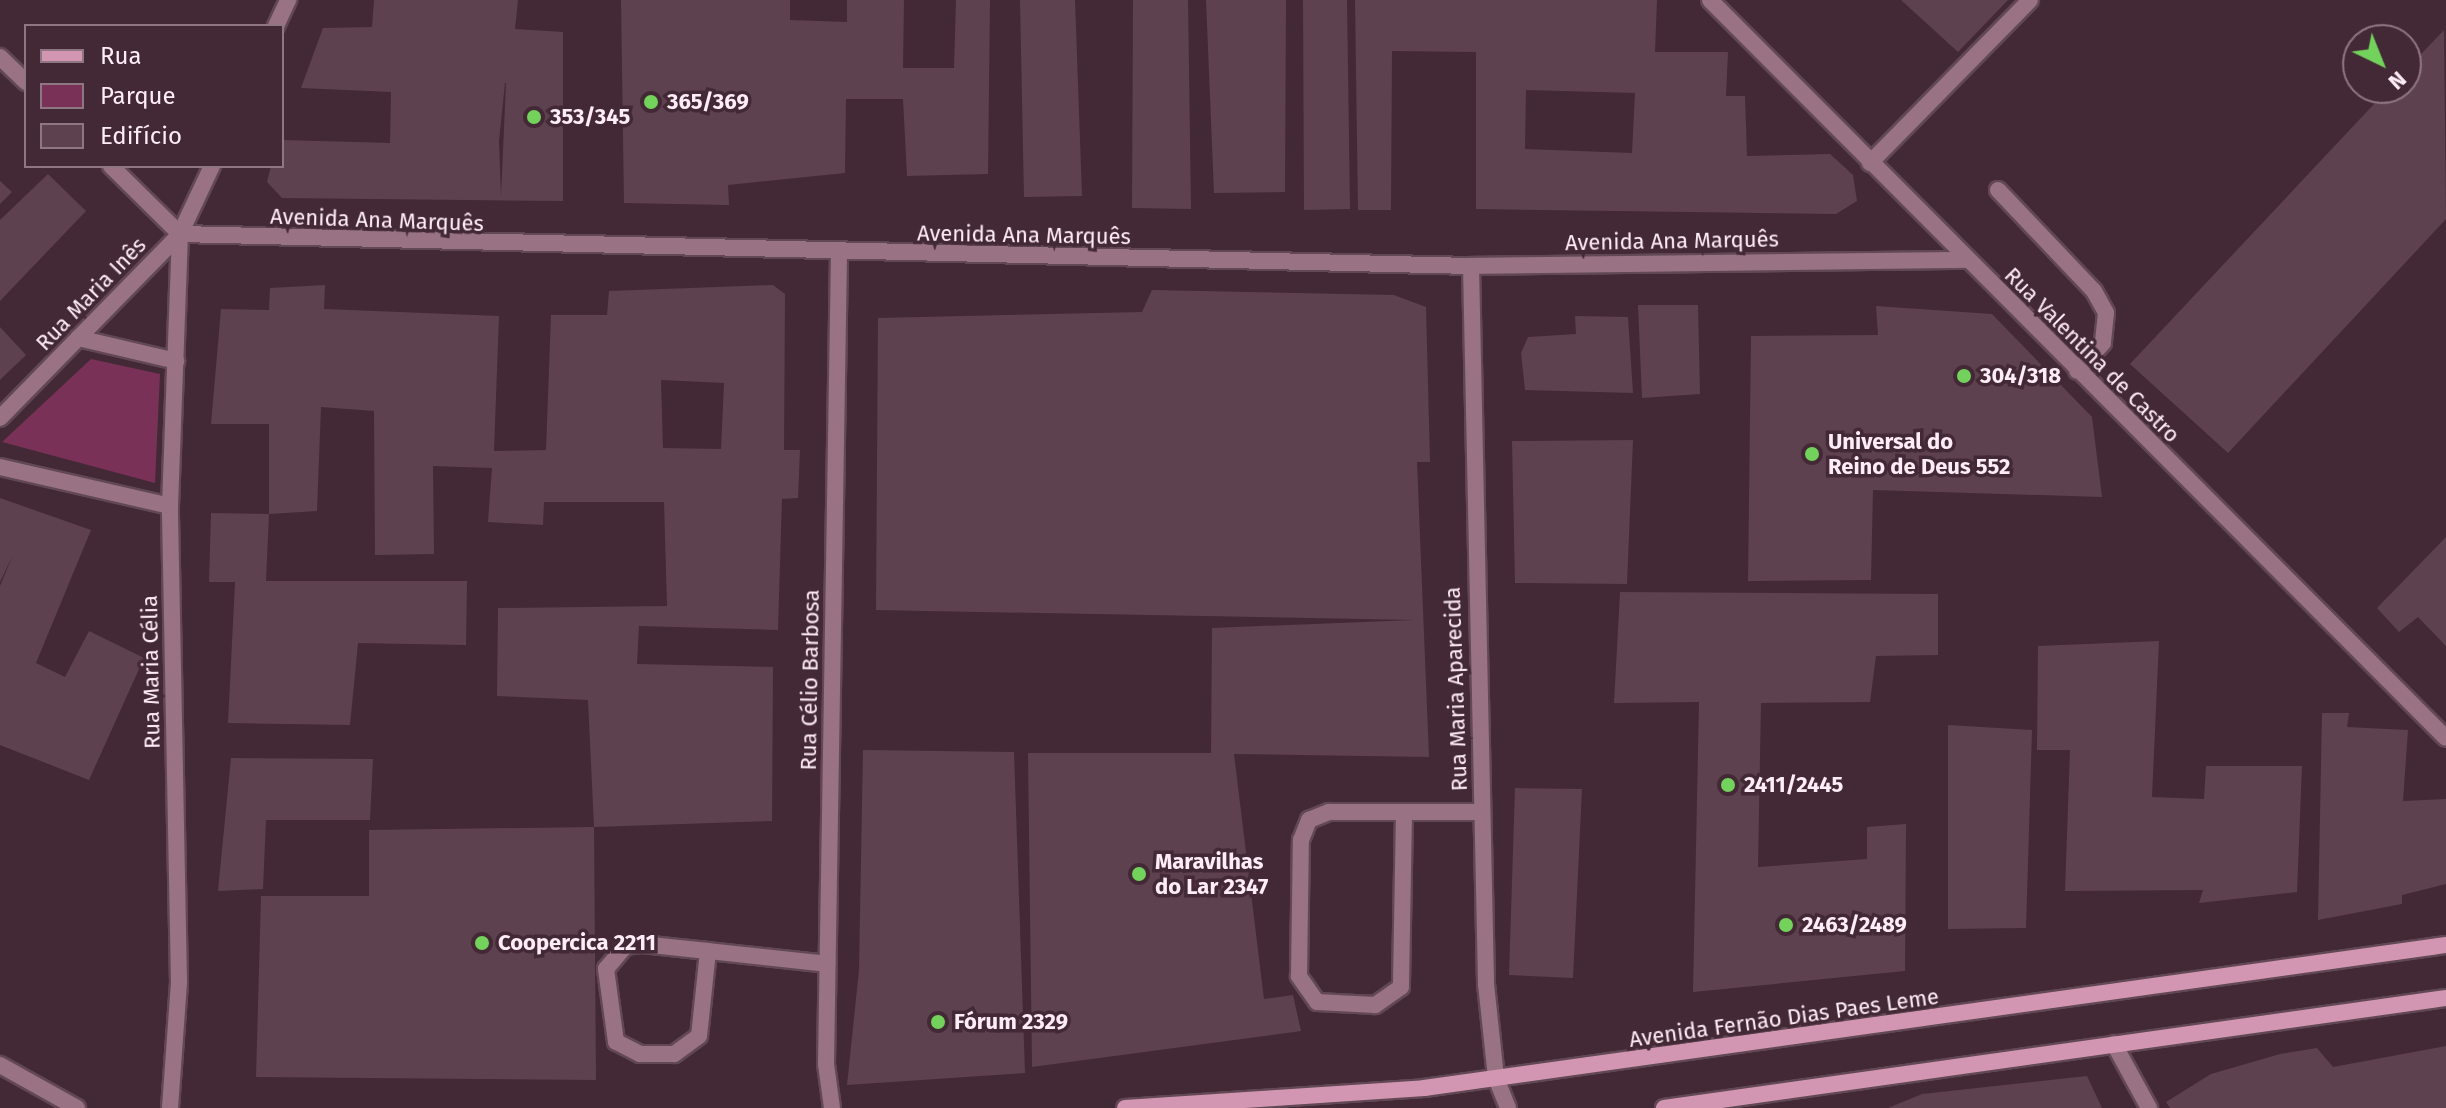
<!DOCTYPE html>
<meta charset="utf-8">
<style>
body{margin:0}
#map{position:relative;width:2446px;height:1108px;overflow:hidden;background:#432935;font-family:"Fira Sans",sans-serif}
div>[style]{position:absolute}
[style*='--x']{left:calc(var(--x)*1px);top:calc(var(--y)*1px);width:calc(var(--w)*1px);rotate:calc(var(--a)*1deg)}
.green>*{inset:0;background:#793157}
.building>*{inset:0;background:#5d414e}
.roads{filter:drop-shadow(2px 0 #614854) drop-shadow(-2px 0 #614854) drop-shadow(0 2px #614854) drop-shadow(0 -2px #614854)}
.service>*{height:16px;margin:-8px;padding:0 8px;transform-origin:8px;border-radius:8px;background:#997284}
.minor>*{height:16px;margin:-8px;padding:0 8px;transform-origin:8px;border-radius:8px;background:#997284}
.tertiary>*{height:16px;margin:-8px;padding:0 8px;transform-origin:8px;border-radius:8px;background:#997284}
.secondary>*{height:16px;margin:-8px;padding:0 8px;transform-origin:8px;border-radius:8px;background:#d396b2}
.dots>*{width:22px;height:22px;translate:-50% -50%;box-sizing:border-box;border:4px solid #432935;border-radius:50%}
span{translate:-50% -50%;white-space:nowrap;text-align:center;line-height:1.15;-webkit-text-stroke:7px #432935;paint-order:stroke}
.poi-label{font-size:22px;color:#ffedf5;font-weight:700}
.left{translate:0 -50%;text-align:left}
.street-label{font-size:22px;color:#ffedf5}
.legend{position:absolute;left:24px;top:24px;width:260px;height:144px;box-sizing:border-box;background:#432935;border:2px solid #8e7782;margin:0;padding:10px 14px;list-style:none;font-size:24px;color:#ffedf5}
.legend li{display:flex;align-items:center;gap:16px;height:40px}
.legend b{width:40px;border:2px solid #8e7782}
.north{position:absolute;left:2342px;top:24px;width:80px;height:80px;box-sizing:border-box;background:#432935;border:2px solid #8e7782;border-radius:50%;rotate:137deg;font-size:22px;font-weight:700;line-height:32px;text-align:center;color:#ffedf5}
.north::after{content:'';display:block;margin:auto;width:28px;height:36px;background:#73d25c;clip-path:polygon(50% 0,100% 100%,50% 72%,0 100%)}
</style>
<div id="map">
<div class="green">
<i style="clip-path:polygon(91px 359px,160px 374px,155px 483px,2px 442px)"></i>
</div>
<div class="building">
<i style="clip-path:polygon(evenodd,374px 0,518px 0,515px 29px,563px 32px,563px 201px,282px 198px,267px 182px,271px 166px,282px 166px,282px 140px,390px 143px,391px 92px,301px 88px,323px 28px,372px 27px,374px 0,505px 83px,506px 83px,501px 196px,499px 141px,505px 83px)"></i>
<i style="clip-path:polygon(621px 0,790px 0,790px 20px,847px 22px,847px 0,904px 0,903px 68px,954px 68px,956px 0,990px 0,988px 174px,907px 176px,903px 99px,846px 99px,845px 173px,728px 185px,729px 205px,624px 203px)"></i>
<i style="clip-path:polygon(1020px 0,1075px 0,1082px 196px,1024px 197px)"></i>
<i style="clip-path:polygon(1133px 0,1188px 0,1191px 209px,1132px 208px)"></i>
<i style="clip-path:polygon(1206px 0,1286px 0,1285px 192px,1214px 193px)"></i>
<i style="clip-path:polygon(1303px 0,1347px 0,1350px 209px,1304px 210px)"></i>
<i style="clip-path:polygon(evenodd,1355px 0,1657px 0,1655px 52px,1728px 52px,1726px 96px,1745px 96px,1747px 156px,1830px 154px,1853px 175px,1857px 201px,1836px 214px,1476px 209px,1476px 52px,1392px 51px,1391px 210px,1358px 210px,1355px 0,1526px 90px,1635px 93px,1632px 153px,1525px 149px,1526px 90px)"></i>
<i style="clip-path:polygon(1901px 0,2008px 0,1958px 52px)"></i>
<i style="clip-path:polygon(2444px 30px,2446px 219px,2228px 453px,2130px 364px,2389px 88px,2406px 88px,2406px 70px)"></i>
<i style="clip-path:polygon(48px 174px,86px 211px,0 301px,0 220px)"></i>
<i style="clip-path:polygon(0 181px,12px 192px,0 204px)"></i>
<i style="clip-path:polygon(evenodd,325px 285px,324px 309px,499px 316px,494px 451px,546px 450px,551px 315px,607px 315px,609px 291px,773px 285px,785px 294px,784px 450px,800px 450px,798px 498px,782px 499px,778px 630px,639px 626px,637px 664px,773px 667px,772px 821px,594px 827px,596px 1080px,256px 1077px,261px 896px,369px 896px,369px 830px,594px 827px,588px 700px,497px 696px,498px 608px,667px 606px,664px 502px,544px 502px,543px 525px,488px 522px,492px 468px,433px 466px,434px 554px,375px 555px,374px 411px,321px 407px,317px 511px,269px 514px,266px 581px,467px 581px,466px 645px,358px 643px,350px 725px,228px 723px,235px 582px,209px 582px,211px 513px,269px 514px,269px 424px,211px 424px,221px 309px,269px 310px,270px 288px,325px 285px,661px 380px,724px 383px,721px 449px,663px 448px,661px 380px)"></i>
<i style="clip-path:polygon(1152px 290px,1394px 295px,1426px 307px,1430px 462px,1417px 462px,1429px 757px,1234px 754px,1264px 999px,1293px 995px,1301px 1031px,1032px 1067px,1028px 753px,1211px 753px,1212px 628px,1414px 620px,876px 610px,878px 318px,1142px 312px)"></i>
<i style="clip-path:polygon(1638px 305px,1698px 305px,1700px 394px,1642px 398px)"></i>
<i style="clip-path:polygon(1876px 306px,1992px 314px,2092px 417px,2102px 497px,1873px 490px,1871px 580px,1748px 581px,1751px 336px,1878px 335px)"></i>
<i style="clip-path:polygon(1575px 316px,1628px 317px,1633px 393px,1525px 390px,1521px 353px,1528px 337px,1576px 334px)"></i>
<i style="clip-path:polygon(0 327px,26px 355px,0 380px)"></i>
<i style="clip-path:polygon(1633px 440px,1627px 584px,1515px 583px,1512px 441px)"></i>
<i style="clip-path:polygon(0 498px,91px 530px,36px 663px,65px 677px,89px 631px,144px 658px,89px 780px,0 745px,0 586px,13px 555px,0 582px)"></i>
<i style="clip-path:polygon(2446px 537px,2446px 646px,2418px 617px,2399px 632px,2377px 608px)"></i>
<i style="clip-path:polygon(1620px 592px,1938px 594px,1938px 655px,1876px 656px,1870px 702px,1761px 703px,1758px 867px,1867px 859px,1867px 827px,1906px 824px,1905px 971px,1693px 992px,1699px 702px,1614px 703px)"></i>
<i style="clip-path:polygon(2159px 641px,2152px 797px,2204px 799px,2206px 766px,2302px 766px,2297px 892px,2199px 903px,2203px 890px,2065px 891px,2070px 750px,2037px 750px,2038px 646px)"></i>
<i style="clip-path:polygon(2322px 713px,2349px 713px,2347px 727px,2408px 730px,2403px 801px,2446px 799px,2446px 884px,2402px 895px,2402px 904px,2318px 920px)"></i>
<i style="clip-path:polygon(1948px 725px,2032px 730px,2026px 928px,1948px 929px)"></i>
<i style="clip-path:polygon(863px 750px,1014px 752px,1025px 1073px,847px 1085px,859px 970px)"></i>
<i style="clip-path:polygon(231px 758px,373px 759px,370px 820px,266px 820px,263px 889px,218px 891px)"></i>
<i style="clip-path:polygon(1515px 788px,1582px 789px,1573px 978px,1509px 975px)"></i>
<i style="clip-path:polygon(2446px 1046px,2446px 1108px,2170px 1108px,2166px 1102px,2211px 1074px,2280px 1054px,2317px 1048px,2333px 1067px)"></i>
<i style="clip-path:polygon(2087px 1076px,2102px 1108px,1888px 1108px,1922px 1094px)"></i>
</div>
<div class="roads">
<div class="service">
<i style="--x:1870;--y:163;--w:228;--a:-45.5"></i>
<i style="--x:1998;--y:190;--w:139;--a:46.5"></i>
<i style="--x:2094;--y:291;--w:25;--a:61"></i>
<i style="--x:2106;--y:313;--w:30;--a:96"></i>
<i style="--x:2103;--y:343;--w:38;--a:133"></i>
<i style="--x:1404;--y:812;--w:175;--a:91"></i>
<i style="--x:1401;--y:987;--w:32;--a:145"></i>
<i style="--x:1375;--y:1005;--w:58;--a:-177"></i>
<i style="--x:1317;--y:1002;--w:32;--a:-125"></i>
<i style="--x:1299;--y:976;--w:136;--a:-89.2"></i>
<i style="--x:1301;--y:840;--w:22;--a:-68"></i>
<i style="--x:1309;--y:820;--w:22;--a:-22"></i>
<i style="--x:1329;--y:812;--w:152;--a:0"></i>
<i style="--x:708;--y:951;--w:85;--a:96"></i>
<i style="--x:699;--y:1036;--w:31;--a:144"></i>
<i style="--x:674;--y:1054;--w:34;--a:180"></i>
<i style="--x:640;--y:1054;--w:27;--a:-153"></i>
<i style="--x:616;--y:1042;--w:74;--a:-97.8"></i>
<i style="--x:606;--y:969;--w:30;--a:-50"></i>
<i style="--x:625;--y:946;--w:17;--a:-7"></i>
<i style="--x:642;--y:944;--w:66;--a:6.1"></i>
<i style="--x:708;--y:951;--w:120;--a:6.2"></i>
</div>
<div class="minor">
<i style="--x:1710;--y:0;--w:1042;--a:45.08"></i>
<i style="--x:276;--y:26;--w:29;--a:-65"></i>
<i style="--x:0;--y:57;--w:36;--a:44"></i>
<i style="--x:111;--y:166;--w:97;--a:44.6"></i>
<i style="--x:180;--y:234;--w:1291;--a:1.42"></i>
<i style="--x:1471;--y:266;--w:494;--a:-0.7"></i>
<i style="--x:1471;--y:266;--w:718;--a:88.8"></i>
<i style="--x:1486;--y:984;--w:95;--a:83.9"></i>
<i style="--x:1496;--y:1078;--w:32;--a:68"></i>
<i style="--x:78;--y:338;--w:101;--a:13.2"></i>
<i style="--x:0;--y:418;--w:257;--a:-45.6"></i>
<i style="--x:180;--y:234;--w:75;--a:-64.8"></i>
<i style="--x:0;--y:467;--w:174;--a:12.9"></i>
<i style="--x:2114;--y:1044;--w:73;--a:61.3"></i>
<i style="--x:170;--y:1108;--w:126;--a:-85.9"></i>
<i style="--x:179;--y:982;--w:476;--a:-91.1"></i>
<i style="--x:170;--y:506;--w:272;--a:-87.9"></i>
<i style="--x:832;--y:1108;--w:44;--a:-97.8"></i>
<i style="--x:826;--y:1064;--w:811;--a:-89.08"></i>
</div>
<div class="tertiary">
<i style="--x:0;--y:1065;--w:88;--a:29.2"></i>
</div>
<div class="secondary">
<i style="--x:1125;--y:1108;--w:300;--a:-3.8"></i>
<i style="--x:1424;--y:1088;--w:1032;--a:-7.97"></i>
<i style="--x:1664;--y:1108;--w:790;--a:-8.01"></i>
</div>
</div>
<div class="dots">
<i style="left:651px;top:102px;background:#73d25c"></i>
<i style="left:534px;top:117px;background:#73d25c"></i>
<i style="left:1964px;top:376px;background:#73d25c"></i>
<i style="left:1812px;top:454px;background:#73d25c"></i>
<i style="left:1728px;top:785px;background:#73d25c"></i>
<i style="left:1139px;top:874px;background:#73d25c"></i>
<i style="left:1786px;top:925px;background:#73d25c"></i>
<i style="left:482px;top:943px;background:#73d25c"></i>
<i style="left:938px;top:1022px;background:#73d25c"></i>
</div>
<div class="poi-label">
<span class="left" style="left:667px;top:102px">365/369</span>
<span class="left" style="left:550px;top:117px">353/345</span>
<span class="left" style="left:1980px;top:376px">304/318</span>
<span class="left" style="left:1828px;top:454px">Universal do<br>Reino de Deus 552</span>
<span class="left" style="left:1744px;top:785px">2411/2445</span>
<span class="left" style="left:1155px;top:874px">Maravilhas<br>do Lar 2347</span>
<span class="left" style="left:1802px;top:925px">2463/2489</span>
<span class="left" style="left:498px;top:943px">Coopercica 2211</span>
<span class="left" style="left:954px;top:1022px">Fórum 2329</span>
</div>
<div class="street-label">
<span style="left:377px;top:220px;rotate:2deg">Avenida Ana Marquês</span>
<span style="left:1024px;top:235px;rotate:1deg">Avenida Ana Marquês</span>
<span style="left:1672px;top:241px;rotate:-1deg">Avenida Ana Marquês</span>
<span style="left:91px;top:294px;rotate:-46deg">Rua Maria Inês</span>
<span style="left:2092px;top:355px;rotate:45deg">Rua Valentina de Castro</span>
<span style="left:151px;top:672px;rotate:-91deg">Rua Maria Célia</span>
<span style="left:810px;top:680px;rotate:-89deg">Rua Célio Barbosa</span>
<span style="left:1456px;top:689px;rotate:-92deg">Rua Maria Aparecida</span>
<span style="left:1784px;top:1018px;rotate:-8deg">Avenida Fernão Dias Paes Leme</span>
</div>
<ul class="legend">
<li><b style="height:10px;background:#d396b2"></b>Rua</li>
<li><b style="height:22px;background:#793157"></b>Parque</li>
<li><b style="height:22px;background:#5d414e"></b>Edifício</li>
</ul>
<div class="north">N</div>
</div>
